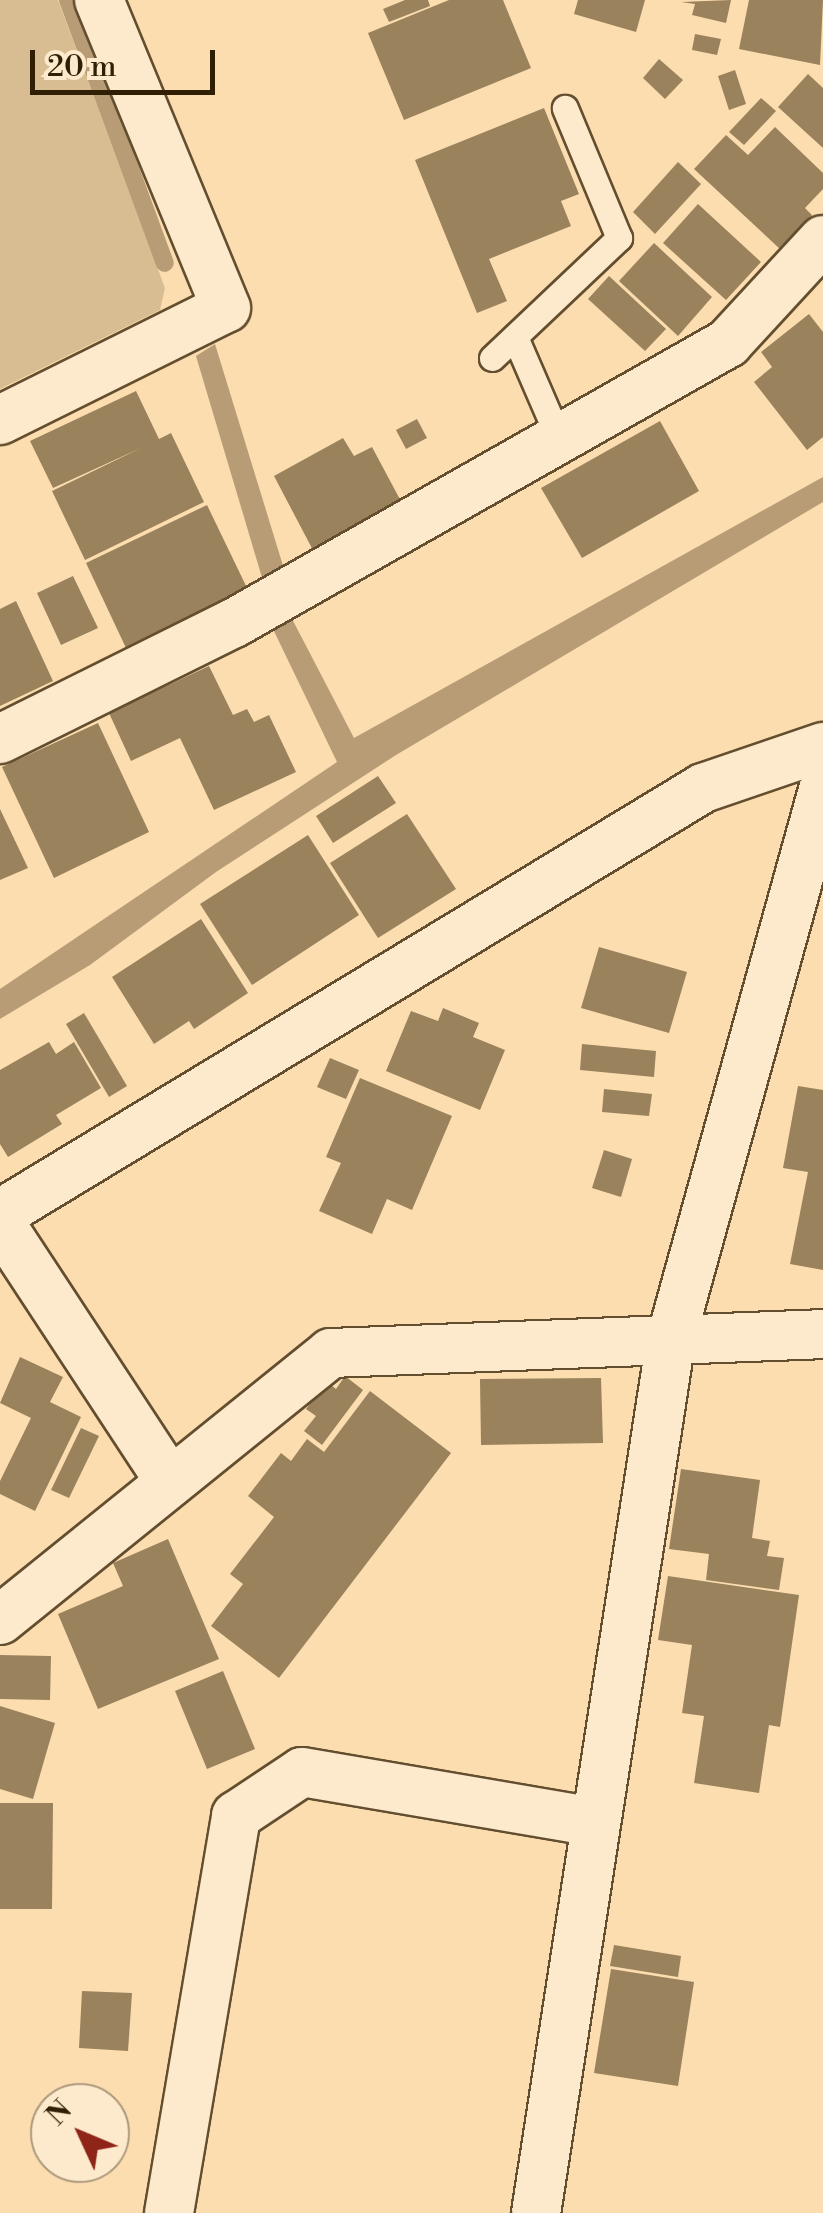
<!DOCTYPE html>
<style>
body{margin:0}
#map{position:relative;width:823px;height:2213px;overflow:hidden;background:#fcddaf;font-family:"Libre Bodoni",serif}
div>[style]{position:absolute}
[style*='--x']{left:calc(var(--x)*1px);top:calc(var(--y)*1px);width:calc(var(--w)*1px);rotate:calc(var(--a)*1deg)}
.green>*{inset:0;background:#d9bd92}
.water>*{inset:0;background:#b79c75}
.stream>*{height:18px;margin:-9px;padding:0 9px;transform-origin:9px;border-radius:9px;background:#b79c75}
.building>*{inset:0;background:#9a825d}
.roads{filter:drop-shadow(2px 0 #634e2f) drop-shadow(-2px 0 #634e2f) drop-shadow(0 2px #634e2f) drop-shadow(0 -2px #634e2f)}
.lane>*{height:25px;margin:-12.5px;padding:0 12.5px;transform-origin:12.5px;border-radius:12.5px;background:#fde9cb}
.street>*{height:48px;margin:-24px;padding:0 24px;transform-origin:24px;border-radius:24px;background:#fde9cb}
span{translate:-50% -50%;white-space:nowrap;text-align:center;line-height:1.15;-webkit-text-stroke:9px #fde9cb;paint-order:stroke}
.north{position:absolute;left:30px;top:2083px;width:100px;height:100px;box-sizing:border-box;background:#fde9cb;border:2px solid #ab987b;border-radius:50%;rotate:314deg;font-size:28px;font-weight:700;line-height:40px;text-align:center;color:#301f04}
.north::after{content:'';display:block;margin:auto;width:35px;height:45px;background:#8f2418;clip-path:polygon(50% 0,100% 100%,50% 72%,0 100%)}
.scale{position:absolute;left:30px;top:50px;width:185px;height:45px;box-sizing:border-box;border:5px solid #301f04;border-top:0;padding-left:12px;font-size:30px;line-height:35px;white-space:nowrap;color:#301f04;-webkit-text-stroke:8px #fde9cb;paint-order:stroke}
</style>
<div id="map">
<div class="green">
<i style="clip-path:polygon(0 0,58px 0,165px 288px,160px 310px,0 389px)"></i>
</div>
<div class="water">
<i style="clip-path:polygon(215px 344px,288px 582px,266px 591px,196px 356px)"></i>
<i style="clip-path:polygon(823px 477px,823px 502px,396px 755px,216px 872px,90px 965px,0 1019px,0 989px,337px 762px,272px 627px,290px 615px,354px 738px)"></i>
</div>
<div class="stream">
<i style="--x:68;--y:0;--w:280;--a:69.8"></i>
</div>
<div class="building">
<i style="clip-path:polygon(405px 0,428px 0,430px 6px,389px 22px,383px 9px)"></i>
<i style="clip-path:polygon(449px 0,503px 0,531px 68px,404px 120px,368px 33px)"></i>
<i style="clip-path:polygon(578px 0,645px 0,636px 32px,574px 14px)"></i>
<i style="clip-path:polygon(731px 0,726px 23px,692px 15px,695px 4px,681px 2px)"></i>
<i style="clip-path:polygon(749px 0,823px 0,820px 65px,739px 49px)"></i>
<i style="clip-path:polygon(695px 34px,721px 39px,717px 55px,692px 50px)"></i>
<i style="clip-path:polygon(659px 59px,683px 80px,665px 99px,643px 78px)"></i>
<i style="clip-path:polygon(735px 70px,746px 104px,729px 110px,718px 76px)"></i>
<i style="clip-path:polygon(808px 74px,823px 88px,823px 148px,778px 107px)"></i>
<i style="clip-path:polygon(761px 98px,776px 111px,744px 145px,729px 132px)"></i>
<i style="clip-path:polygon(544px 108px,579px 194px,561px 201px,571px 226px,489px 259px,507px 301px,477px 313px,415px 160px)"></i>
<i style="clip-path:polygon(775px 127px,823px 173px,823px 189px,805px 208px,812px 215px,780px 249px,694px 169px,726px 135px,748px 155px)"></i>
<i style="clip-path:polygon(678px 162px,701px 184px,655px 234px,633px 212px)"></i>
<i style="clip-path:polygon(698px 204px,761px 262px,726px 300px,663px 243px)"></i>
<i style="clip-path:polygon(654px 243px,712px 297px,678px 336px,619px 281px)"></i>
<i style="clip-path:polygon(609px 276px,666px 329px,645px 351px,588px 299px)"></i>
<i style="clip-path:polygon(809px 314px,823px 332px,823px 437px,807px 450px,754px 382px,772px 367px,761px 352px)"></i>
<i style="clip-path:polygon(136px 391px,159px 439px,171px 433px,204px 502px,85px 560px,52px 491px,141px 448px,53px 488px,30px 441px)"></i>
<i style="clip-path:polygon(417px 419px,427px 438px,406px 449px,396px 430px)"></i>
<i style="clip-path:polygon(660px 421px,699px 491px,582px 558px,541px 488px)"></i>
<i style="clip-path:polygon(343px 438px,354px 456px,372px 447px,403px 505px,315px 554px,274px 476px)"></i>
<i style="clip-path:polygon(207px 505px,248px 590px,126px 648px,86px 563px)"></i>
<i style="clip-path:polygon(73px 576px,98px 628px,61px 645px,37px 593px)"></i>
<i style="clip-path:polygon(16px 601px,53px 681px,0 706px,0 609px)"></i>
<i style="clip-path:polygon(209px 666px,233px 715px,247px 709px,254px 722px,269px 715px,296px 772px,214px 810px,180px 738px,131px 761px,109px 713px)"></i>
<i style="clip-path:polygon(98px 723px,149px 832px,54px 878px,2px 767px)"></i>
<i style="clip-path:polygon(378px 776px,396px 803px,333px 843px,316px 816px)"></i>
<i style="clip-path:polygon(0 809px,28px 868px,0 880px)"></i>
<i style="clip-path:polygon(407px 814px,456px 889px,378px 938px,330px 863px)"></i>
<i style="clip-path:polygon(308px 835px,359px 915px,252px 985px,200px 904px)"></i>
<i style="clip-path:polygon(201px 919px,248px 993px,194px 1029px,189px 1021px,154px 1044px,112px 977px)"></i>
<i style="clip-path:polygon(599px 947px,687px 972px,669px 1033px,581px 1008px)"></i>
<i style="clip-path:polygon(443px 1008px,479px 1023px,473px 1037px,505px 1050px,480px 1110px,386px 1071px,411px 1011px,438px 1021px)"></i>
<i style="clip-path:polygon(84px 1013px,127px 1086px,109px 1097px,66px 1024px)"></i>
<i style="clip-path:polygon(49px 1042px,56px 1054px,74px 1042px,101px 1088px,56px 1115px,62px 1124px,8px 1157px,0 1144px,0 1070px)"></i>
<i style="clip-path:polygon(582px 1044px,656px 1051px,654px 1077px,580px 1070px)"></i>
<i style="clip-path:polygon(330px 1058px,359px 1070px,346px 1099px,317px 1087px)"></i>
<i style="clip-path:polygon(360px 1078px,452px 1116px,412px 1210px,387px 1199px,372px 1234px,319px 1211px,341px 1163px,326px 1157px)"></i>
<i style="clip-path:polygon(798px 1086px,823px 1090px,823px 1270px,790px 1264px,808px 1172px,783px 1168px)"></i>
<i style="clip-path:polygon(604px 1089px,652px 1094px,649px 1116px,602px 1112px)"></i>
<i style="clip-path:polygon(604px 1150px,632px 1159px,621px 1197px,592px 1188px)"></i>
<i style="clip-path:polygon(20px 1357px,63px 1377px,50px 1402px,81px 1417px,35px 1511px,0 1494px,0 1481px,31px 1418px,0 1403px)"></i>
<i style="clip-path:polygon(345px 1376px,363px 1390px,322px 1445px,304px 1431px,316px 1416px,306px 1409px,327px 1382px,336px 1389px)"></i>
<i style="clip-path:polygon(601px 1378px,603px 1443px,481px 1445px,480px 1379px)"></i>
<i style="clip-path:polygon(370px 1391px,451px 1453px,279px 1678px,211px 1626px,243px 1584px,230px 1574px,274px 1517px,248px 1496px,281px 1453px,291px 1461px,307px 1439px,324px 1452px)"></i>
<i style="clip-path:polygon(81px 1428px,99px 1436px,69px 1498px,51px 1490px)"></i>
<i style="clip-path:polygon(681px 1469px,760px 1480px,752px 1538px,770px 1541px,767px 1556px,784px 1558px,779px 1590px,706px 1580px,709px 1554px,669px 1549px)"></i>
<i style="clip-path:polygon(168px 1539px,219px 1659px,98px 1709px,58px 1614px,123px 1586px,113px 1563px)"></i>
<i style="clip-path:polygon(668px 1576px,799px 1595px,780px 1727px,769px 1725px,759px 1793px,694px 1783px,704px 1716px,682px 1713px,692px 1645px,658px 1640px)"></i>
<i style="clip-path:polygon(0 1655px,51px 1656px,50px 1700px,0 1699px)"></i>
<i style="clip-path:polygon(223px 1671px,255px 1749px,207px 1769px,175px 1691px)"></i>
<i style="clip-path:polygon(0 1706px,55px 1723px,33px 1799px,0 1789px)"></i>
<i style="clip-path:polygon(0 1803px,53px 1803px,52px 1909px,0 1909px)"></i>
<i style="clip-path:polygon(614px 1945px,681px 1956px,678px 1977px,610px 1966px)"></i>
<i style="clip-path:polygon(611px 1969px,694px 1982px,678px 2086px,594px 2073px)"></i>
<i style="clip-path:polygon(82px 1991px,132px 1993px,128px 2051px,79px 2048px)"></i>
</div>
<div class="roads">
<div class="lane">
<i style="--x:515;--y:337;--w:113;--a:66.6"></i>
<i style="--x:492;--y:358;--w:175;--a:-43.4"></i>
<i style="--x:619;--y:238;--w:141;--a:-112.6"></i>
</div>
<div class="street">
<i style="--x:0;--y:420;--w:252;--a:-26.4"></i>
<i style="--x:226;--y:308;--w:333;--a:-112.4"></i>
<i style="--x:0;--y:739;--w:261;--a:-26.4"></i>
<i style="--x:234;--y:623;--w:568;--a:-29.54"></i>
<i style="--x:728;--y:343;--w:140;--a:-47.3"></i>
<i style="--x:0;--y:1214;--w:822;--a:-31.21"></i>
<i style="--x:703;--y:788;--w:127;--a:-18.9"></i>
<i style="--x:0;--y:1223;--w:310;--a:56.7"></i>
<i style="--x:0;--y:1620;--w:425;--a:-38.9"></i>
<i style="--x:331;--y:1353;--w:492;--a:-2.2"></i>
<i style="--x:169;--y:2213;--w:403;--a:-80.4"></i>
<i style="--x:236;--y:1816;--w:79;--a:-33.7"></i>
<i style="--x:302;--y:1772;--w:298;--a:9.7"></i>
<i style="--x:536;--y:2213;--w:884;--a:-81.22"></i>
<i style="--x:671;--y:1339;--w:570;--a:-74.52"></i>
</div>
</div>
<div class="north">N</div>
<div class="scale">20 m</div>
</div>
